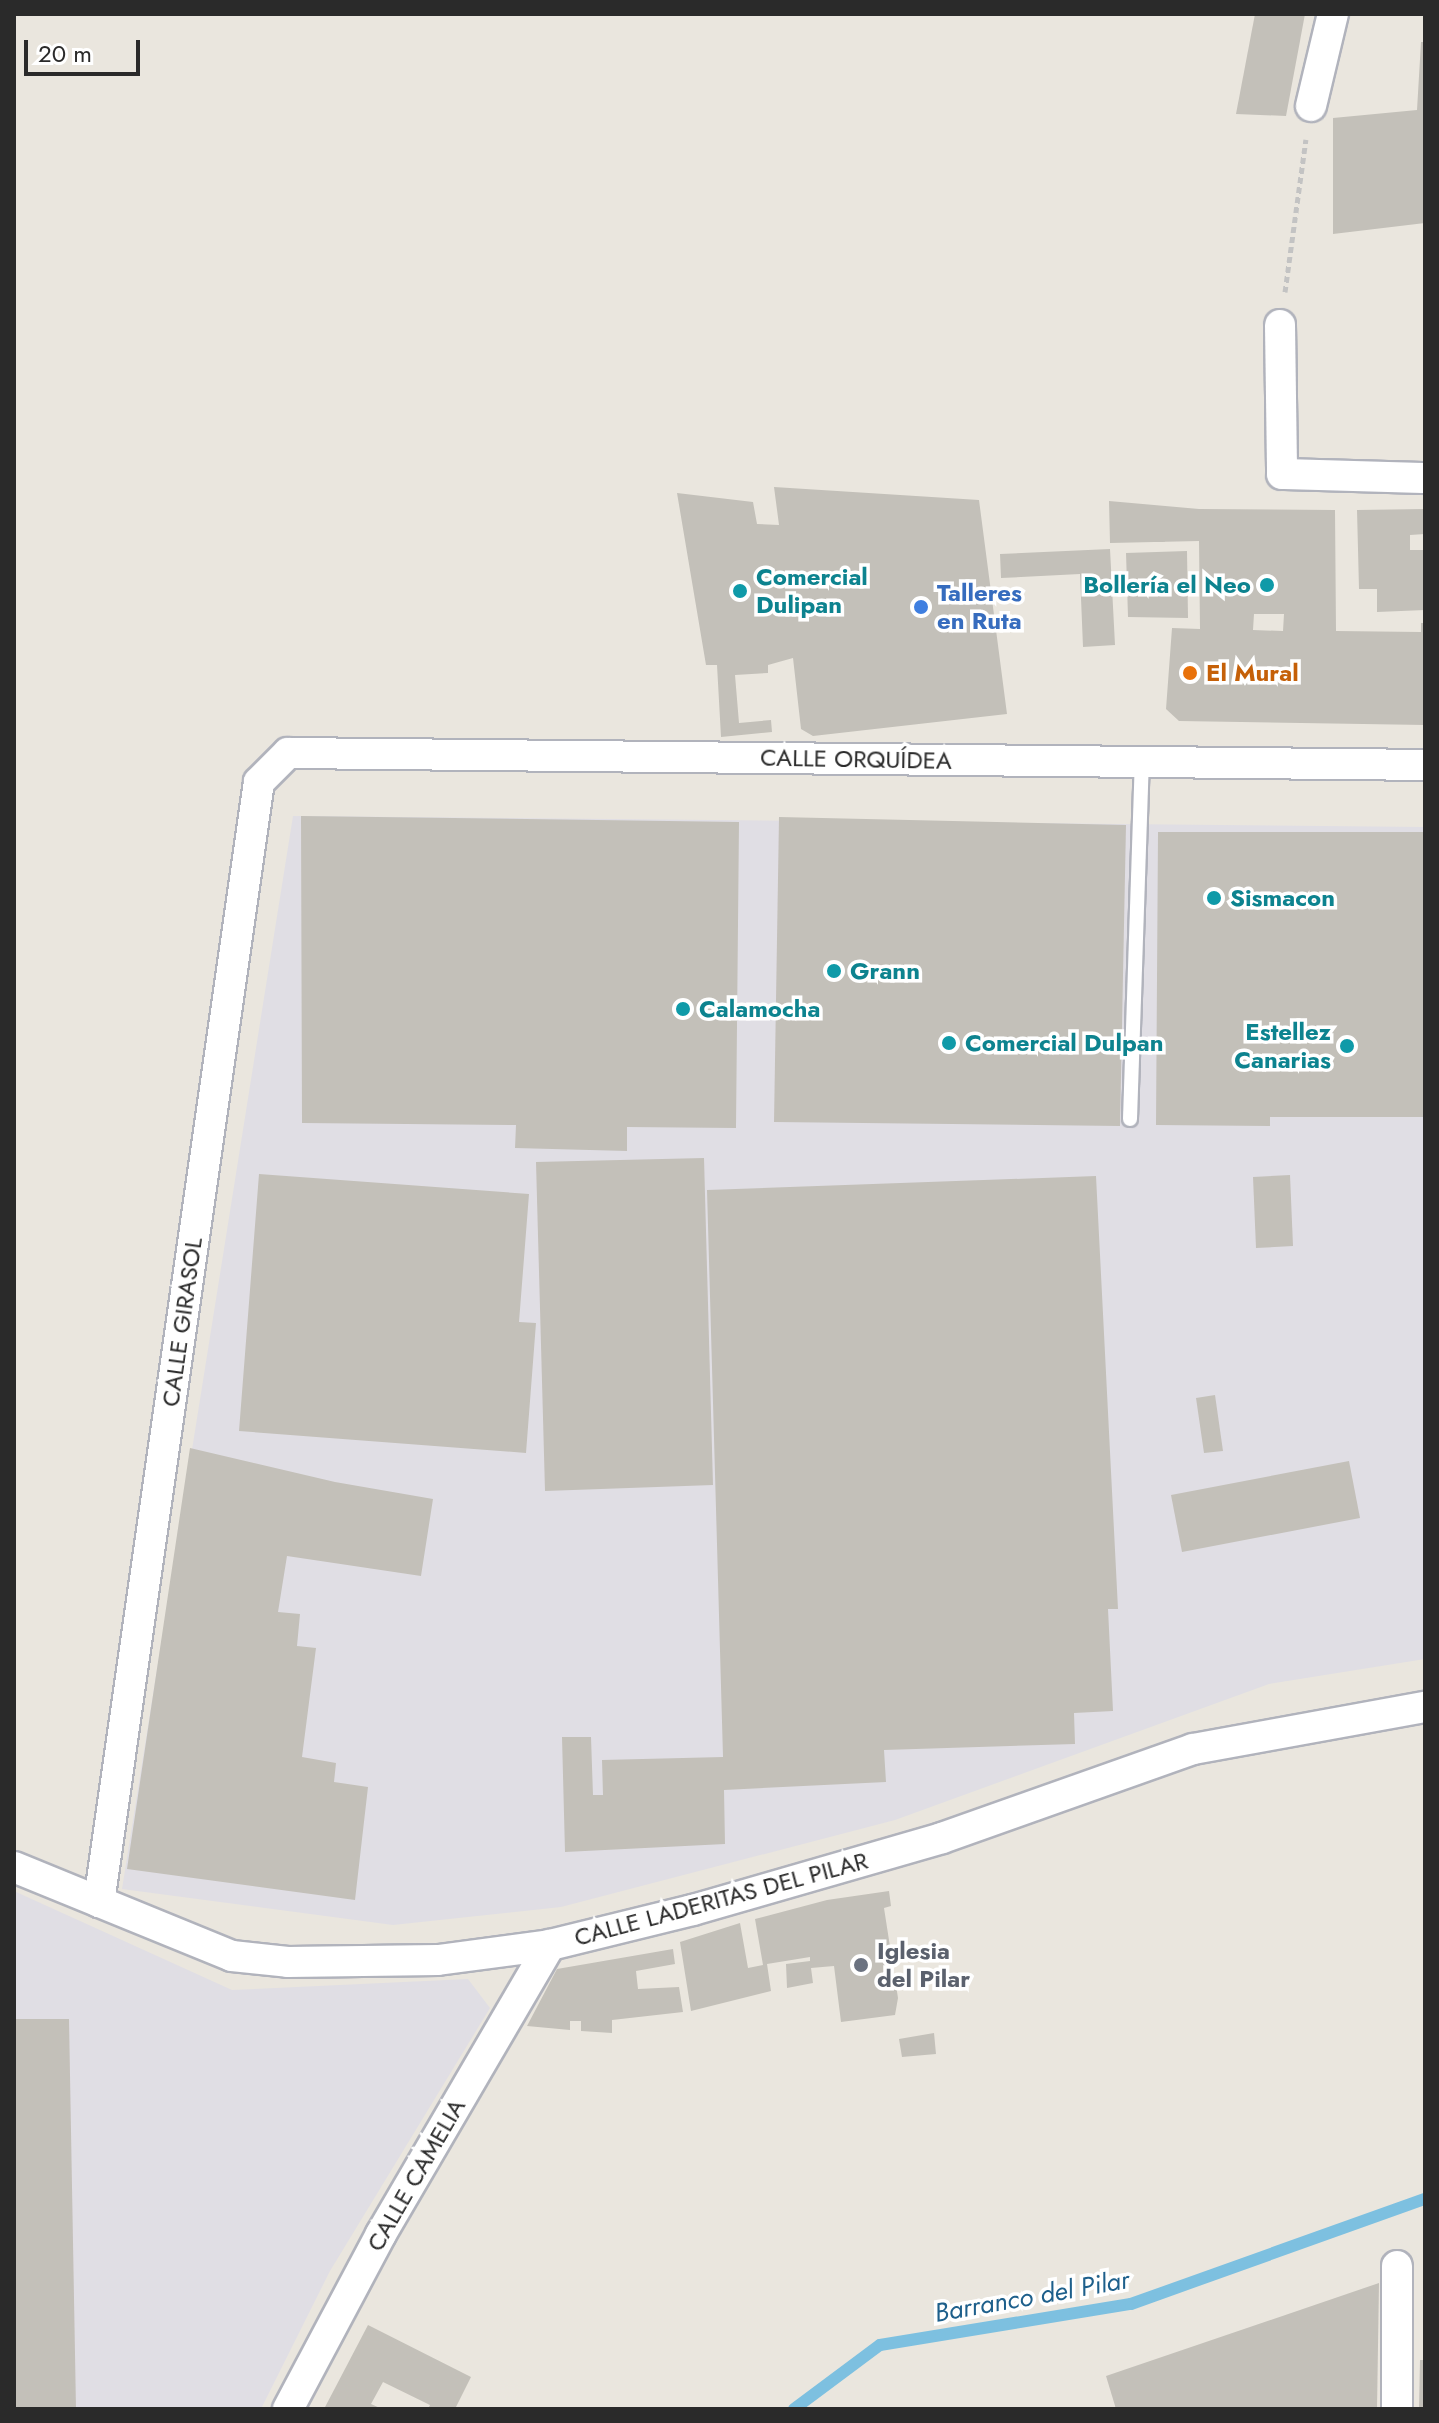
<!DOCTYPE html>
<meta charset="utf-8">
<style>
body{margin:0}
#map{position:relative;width:1439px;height:2423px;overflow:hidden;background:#eae6de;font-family:Jost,sans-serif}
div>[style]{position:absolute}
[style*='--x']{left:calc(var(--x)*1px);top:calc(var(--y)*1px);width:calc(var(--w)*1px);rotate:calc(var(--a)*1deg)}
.industrial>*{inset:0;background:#e0dee4}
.stream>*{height:12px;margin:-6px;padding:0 6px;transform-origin:6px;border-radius:6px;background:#7dc0e0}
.building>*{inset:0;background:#c3c0b9}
.path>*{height:5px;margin-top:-2.5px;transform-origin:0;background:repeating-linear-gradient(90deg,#c3c3c3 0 6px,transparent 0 10px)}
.roads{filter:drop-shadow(2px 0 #b1b3bc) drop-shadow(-2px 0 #b1b3bc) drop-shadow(0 2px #b1b3bc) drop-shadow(0 -2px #b1b3bc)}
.service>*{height:14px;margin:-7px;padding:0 7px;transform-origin:7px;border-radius:7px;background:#fff}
.minor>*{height:30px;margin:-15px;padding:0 15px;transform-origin:15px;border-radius:15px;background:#fff}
.dots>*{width:22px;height:22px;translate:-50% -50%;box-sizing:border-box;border:4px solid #fff;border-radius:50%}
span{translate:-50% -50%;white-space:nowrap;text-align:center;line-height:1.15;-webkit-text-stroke:7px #fff;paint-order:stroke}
.culture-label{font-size:24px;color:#0d838f;font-weight:700}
.left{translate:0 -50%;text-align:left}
.right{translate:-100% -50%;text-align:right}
.shop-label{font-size:24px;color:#366cbe;font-weight:700}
.food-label{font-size:24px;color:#c56008;font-weight:700}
.street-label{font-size:24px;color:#2a2a2a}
.worship-label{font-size:24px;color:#5b616d;font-weight:700}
.water-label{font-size:26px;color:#1d5f8b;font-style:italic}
.frame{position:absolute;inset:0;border:16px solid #2a2a2a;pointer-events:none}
.scale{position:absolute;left:24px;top:40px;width:116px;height:36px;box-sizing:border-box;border:4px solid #2a2a2a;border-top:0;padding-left:10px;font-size:24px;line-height:28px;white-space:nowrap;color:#2a2a2a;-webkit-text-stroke:6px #fff;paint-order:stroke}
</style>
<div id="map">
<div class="industrial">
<i style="clip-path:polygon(293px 816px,1425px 827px,1425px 1659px,1269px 1684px,895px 1820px,561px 1907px,393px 1925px,122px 1889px)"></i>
<i style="clip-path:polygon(14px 1891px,232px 1990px,468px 1979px,490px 2008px,330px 2271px,261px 2409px,14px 2409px)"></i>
</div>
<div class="stream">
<i style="--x:794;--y:2409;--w:107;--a:-36.7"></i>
<i style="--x:880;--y:2345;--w:254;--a:-9.3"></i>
<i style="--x:1131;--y:2304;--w:312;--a:-19.7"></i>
</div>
<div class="building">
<i style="clip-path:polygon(1255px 14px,1305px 14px,1286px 116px,1236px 114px)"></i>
<i style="clip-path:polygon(1421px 42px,1425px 42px,1425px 223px,1333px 234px,1333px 118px,1417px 110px)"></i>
<i style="clip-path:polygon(774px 487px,979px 500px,1007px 714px,813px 736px,801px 729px,793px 658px,768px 665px,768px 673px,735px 675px,739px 723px,771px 720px,772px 732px,721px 737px,717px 665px,706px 665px,677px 493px,753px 502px,757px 524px,779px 525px)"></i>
<i style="clip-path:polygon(evenodd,1109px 501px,1199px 509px,1335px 510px,1336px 631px,1421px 632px,1421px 623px,1425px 623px,1425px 725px,1179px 721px,1166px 709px,1172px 628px,1200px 629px,1199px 541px,1110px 543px,1109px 501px,1254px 614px,1284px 614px,1283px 631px,1253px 630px,1254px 614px)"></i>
<i style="clip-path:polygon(1425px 509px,1425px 534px,1410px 535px,1410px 550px,1425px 550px,1425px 610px,1377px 612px,1377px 589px,1359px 589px,1357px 510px)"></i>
<i style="clip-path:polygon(1110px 549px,1115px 645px,1083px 647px,1080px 574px,1001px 578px,1000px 554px)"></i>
<i style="clip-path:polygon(1187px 551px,1188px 618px,1128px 617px,1126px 553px)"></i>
<i style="clip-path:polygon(301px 816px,739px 822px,736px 1128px,627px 1127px,627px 1151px,515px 1148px,516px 1125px,302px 1123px)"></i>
<i style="clip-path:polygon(779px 817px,1126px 825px,1120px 1126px,774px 1122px)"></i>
<i style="clip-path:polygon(1158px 832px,1425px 832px,1425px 1117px,1270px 1117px,1270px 1126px,1156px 1125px)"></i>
<i style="clip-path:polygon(704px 1158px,713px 1485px,545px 1491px,536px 1162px)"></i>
<i style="clip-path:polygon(259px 1174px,529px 1194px,519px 1322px,536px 1323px,526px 1453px,239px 1431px)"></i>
<i style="clip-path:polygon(1290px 1175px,1293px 1246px,1256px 1248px,1253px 1177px)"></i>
<i style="clip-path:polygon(1096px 1176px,1118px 1609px,1108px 1609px,1113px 1711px,1074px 1713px,1075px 1744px,884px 1750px,886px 1782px,724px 1790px,725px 1844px,565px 1852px,562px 1737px,591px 1737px,593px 1795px,603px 1795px,602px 1760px,723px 1757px,707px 1190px)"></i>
<i style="clip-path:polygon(1215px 1395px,1223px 1451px,1204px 1453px,1196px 1398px)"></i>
<i style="clip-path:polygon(190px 1448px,335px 1482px,433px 1499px,421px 1576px,287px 1556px,278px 1612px,300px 1614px,297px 1646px,316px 1648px,302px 1757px,336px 1763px,334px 1782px,368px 1787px,355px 1900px,127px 1869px)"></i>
<i style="clip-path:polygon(1349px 1461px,1360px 1518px,1182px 1552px,1171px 1495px)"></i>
<i style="clip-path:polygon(889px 1891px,891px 1906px,884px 1908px,898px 1998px,895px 2015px,841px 2022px,834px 1966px,811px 1968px,813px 1983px,787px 1988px,786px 1964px,810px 1961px,810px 1957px,767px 1964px,771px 1991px,691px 2011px,680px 1942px,740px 1923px,748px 1968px,763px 1965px,755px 1919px,827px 1900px)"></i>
<i style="clip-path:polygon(673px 1949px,675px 1964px,636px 1971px,638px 1989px,679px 1987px,683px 2012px,612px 2020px,612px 2033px,581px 2031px,581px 2021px,570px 2021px,570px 2030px,527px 2026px,557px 1969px)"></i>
<i style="clip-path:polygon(14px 2019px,69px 2019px,76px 2409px,14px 2409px)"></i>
<i style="clip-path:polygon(934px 2033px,936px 2054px,902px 2057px,899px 2039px)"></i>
<i style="clip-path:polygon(1379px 2283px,1377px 2409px,1116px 2409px,1106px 2376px)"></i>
<i style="clip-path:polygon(368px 2325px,471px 2377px,455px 2409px,428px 2409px,430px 2405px,383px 2382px,371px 2404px,382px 2409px,324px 2409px)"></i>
<i style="clip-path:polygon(1420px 2360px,1425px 2360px,1425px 2409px,1419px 2409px)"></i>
</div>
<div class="path">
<i style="--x:1285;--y:292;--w:154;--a:-82.2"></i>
</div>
<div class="roads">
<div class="service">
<i style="--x:1130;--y:1119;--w:357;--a:-88.1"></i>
</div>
<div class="minor">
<i style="--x:1311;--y:106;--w:95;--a:-76.6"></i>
<i style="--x:1280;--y:325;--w:149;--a:89.2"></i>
<i style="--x:1282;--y:474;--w:143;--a:1.6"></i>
<i style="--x:14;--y:1867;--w:235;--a:22.2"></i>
<i style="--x:232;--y:1956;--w:56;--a:6.1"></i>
<i style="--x:288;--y:1962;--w:150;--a:-0.8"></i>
<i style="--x:438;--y:1960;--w:113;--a:-7.6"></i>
<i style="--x:550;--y:1945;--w:147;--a:-13.8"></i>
<i style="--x:693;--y:1910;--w:259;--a:-16.1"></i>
<i style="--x:942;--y:1838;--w:266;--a:-19.5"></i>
<i style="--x:1193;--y:1749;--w:236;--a:-10.3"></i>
<i style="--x:99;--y:1902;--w:1131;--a:-81.87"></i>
<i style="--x:259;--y:782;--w:41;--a:-45"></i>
<i style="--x:288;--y:753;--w:1137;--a:0.6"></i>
<i style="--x:288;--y:2409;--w:198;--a:-62"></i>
<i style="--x:381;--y:2234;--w:335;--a:-59.7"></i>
<i style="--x:1397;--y:2409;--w:143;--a:-90"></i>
</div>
</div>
<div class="dots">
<i style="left:1267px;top:585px;background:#0f9aa8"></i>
<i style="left:740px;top:591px;background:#0f9aa8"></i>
<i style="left:921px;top:607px;background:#3f7fe0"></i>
<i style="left:1190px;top:673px;background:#e8710a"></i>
<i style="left:1214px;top:898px;background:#0f9aa8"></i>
<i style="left:834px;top:971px;background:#0f9aa8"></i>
<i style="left:683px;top:1009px;background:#0f9aa8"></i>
<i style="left:949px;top:1043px;background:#0f9aa8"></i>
<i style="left:1347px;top:1046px;background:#0f9aa8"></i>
<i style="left:861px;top:1965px;background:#6b7280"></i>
</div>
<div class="culture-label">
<span class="left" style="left:756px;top:591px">Comercial<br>Dulipan</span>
<span class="right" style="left:1251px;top:585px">Bollería el Neo</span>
<span class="left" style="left:1230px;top:898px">Sismacon</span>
<span class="left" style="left:850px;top:971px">Grann</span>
<span class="left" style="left:699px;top:1009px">Calamocha</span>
<span class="right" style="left:1331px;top:1046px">Estellez<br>Canarias</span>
<span class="left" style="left:965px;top:1043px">Comercial Dulpan</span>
</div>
<div class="shop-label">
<span class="left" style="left:937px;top:607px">Talleres<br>en Ruta</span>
</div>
<div class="food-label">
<span class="left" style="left:1206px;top:673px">El Mural</span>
</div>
<div class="street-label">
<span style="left:856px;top:759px;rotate:1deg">CALLE ORQUÍDEA</span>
<span style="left:182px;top:1322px;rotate:-82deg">CALLE GIRASOL</span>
<span style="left:721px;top:1899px;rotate:-15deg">CALLE LADERITAS DEL PILAR</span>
<span style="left:416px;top:2175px;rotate:-60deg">CALLE CAMELIA</span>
</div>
<div class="worship-label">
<span class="left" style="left:877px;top:1965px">Iglesia<br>del Pilar</span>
</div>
<div class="water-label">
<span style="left:1032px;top:2297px;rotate:-10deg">Barranco del Pilar</span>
</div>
<div class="frame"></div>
<div class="scale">20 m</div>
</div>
